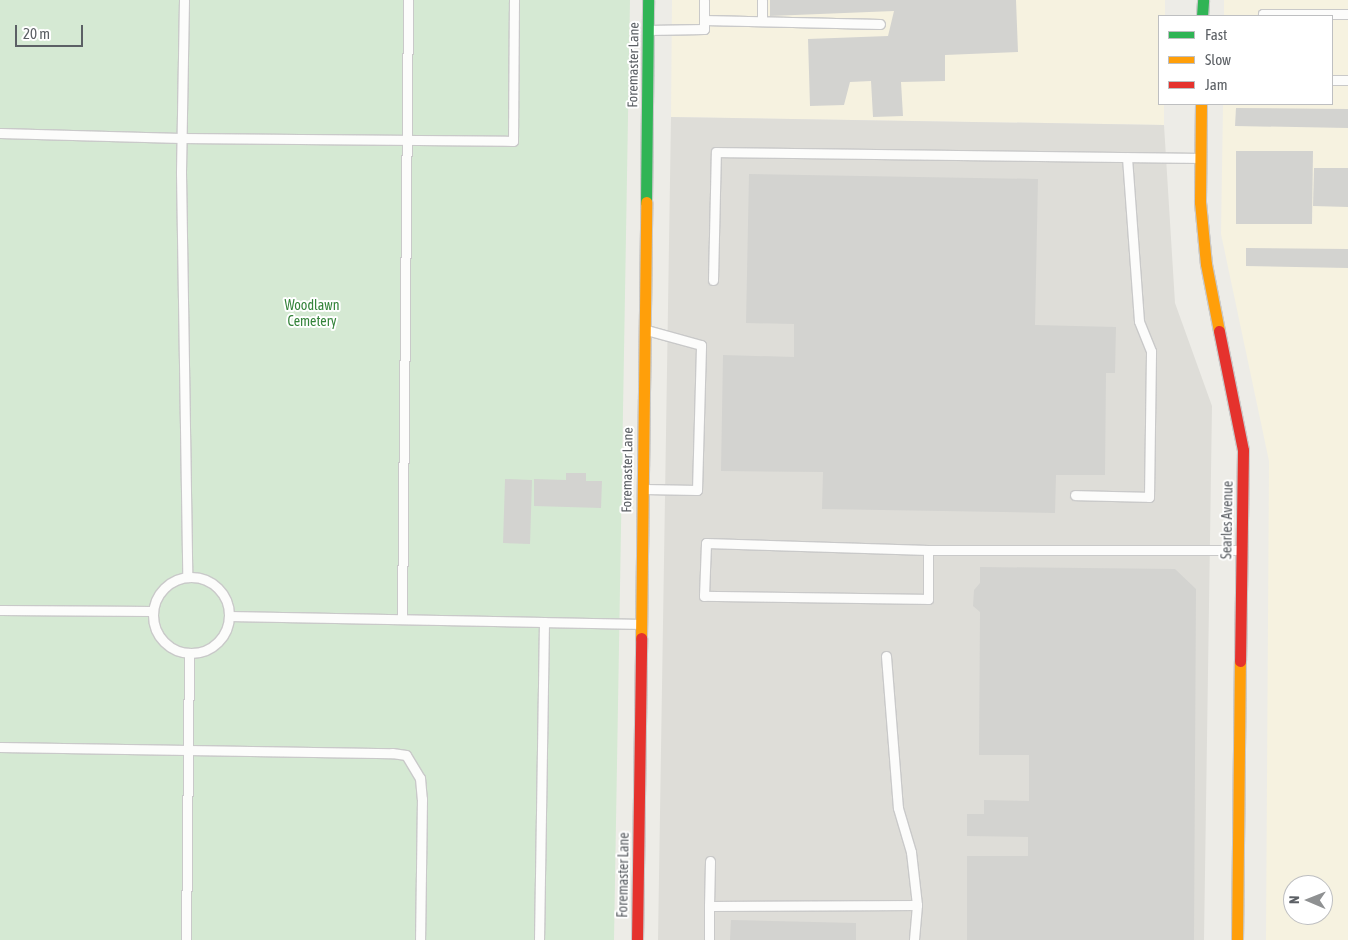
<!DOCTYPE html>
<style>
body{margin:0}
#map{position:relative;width:1348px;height:940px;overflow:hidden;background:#edece7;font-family:"Asap Condensed",sans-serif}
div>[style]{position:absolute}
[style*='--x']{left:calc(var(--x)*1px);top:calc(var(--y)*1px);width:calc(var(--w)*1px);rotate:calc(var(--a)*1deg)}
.commercial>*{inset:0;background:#f6f2e0}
.industrial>*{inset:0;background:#deddd8}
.green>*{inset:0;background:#d5e9d3}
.building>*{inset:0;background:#d3d3d0}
.roads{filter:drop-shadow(1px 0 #c9c9c9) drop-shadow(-1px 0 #c9c9c9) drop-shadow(0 1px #c9c9c9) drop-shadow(0 -1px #c9c9c9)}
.lane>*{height:9px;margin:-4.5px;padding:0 4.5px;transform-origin:4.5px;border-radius:4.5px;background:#fcfcfb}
.lane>.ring{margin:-4.5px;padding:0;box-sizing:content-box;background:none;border:9px solid #fcfcfb;border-radius:50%}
.fast>*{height:11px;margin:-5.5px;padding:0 5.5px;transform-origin:5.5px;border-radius:5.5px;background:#30b455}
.slow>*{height:11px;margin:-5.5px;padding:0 5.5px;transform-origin:5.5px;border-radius:5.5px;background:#ff9f0a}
.jam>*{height:11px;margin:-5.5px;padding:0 5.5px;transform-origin:5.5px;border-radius:5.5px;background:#e5322d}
span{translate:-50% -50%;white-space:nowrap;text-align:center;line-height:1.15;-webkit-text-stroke:4px #fff;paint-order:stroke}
.street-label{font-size:14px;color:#5c6065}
.park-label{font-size:14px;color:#35843b}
.legend{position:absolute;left:1158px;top:15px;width:175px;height:90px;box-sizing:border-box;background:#fff;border:1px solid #bebfc1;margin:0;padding:6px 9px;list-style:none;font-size:15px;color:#5c6065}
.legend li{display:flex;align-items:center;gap:10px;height:25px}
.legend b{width:25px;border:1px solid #bebfc1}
.north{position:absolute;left:1283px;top:875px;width:50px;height:50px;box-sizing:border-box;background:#fff;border:1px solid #bebfc1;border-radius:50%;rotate:271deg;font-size:14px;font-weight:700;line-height:20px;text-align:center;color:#5c6065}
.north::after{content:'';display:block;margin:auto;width:18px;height:22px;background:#8f9192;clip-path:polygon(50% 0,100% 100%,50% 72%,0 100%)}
.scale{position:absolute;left:15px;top:25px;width:68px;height:22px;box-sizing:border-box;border:2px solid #5c6065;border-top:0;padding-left:6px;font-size:15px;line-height:18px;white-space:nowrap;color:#5c6065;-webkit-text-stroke:4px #fff;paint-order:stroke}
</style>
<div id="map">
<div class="commercial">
<i style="clip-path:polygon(672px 0,1165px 0,1165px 16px,1159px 16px,1159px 104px,1164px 104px,1164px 125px,671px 117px)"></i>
<i style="clip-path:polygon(evenodd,1224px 0,1348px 0,1348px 940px,1266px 940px,1269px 461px,1221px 234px,1223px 104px,1332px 104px,1332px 16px,1224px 16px,1224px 0,1293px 885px,1323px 885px,1323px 915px,1293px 915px,1293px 885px)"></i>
</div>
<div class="industrial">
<i style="clip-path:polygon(671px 117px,1164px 125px,1175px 303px,1212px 406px,1204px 940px,658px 940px)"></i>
</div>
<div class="green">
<i style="clip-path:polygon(0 0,630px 0,614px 940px,0 940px)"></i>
</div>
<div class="building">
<i style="clip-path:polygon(770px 0,1016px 0,1018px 52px,945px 55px,945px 81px,901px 82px,903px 116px,873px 117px,871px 81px,850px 82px,844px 105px,810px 106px,808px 39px,888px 36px,894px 11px,770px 16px)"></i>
<i style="clip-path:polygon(1236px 108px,1348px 109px,1348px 128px,1235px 126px)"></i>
<i style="clip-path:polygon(1236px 151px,1313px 151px,1312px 224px,1236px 224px)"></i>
<i style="clip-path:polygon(1314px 168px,1348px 168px,1348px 207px,1313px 206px)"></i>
<i style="clip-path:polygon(749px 174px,1038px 179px,1035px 325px,1116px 327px,1115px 373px,1106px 373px,1105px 475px,1056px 475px,1055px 513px,822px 509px,823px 472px,721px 471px,723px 355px,794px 357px,794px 324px,746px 323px)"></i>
<i style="clip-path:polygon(1246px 248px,1348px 249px,1348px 268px,1246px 266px)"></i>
<i style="clip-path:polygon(566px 473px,586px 473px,586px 481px,602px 481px,601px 508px,534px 506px,534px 479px,566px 480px)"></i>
<i style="clip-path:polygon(505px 479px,532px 480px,530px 544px,503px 543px)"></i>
<i style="clip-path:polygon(980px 567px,1175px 569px,1196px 589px,1194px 940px,967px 940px,967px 856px,1028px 856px,1028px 837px,967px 836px,967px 814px,984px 814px,984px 800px,1029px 801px,1029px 755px,979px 755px,980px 612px,973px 606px,974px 590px,980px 583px)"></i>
<i style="clip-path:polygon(731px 920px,856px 923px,856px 940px,730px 940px)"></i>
</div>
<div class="roads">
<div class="lane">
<i style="--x:184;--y:0;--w:173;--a:91"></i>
<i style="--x:181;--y:173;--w:404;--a:89.1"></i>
<i style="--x:1263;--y:16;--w:2;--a:-90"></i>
<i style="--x:1263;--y:14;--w:85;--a:0"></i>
<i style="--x:704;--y:20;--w:176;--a:1.3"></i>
<i style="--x:762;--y:21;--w:21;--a:-90"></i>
<i style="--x:648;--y:30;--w:56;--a:-1"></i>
<i style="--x:704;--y:29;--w:29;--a:-90"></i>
<i style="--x:1332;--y:80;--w:16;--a:0"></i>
<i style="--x:0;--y:133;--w:181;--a:1.6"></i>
<i style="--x:181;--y:138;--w:332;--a:0.5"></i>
<i style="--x:513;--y:141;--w:141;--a:-89.6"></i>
<i style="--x:713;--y:280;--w:128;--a:-88.7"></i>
<i style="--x:716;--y:152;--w:482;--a:0.7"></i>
<i style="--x:645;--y:489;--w:52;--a:1.1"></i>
<i style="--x:697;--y:490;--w:145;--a:-88.4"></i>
<i style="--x:701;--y:345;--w:57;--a:-164.7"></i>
<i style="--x:1075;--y:495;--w:74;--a:1.5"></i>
<i style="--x:1149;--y:497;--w:146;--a:-89.2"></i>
<i style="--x:1151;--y:351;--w:32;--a:-112"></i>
<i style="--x:1139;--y:321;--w:164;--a:-94.2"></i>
<i style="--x:928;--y:550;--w:49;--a:90"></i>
<i style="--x:928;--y:599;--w:224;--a:-179.2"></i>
<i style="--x:704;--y:596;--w:53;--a:-87.8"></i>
<i style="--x:706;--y:543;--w:222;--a:1.8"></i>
<i style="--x:928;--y:550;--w:313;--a:0"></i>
<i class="ring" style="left:153px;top:577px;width:67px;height:67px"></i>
<i style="--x:0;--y:610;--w:153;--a:0.4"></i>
<i style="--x:229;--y:616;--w:315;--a:1.1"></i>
<i style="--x:544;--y:622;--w:318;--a:90.9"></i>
<i style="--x:402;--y:618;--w:618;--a:-89.44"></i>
<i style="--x:544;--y:622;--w:95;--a:1.2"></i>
<i style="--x:886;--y:656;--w:152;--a:85.5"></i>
<i style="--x:898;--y:808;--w:46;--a:73.5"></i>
<i style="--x:911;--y:852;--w:53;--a:83.5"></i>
<i style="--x:0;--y:747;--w:392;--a:0.9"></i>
<i style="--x:392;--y:753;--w:14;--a:8"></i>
<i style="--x:406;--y:755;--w:27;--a:59"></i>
<i style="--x:420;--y:778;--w:21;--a:85"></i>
<i style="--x:422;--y:799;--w:141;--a:90.8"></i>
<i style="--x:709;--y:906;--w:45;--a:-88.7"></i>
<i style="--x:186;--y:940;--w:287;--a:-89.4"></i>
<i style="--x:709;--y:940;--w:34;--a:-90"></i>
<i style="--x:709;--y:906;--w:208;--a:-0.3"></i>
<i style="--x:917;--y:905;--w:35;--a:95"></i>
</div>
<div class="fast">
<i style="--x:1202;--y:16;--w:16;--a:-86"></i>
<i style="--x:646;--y:202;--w:202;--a:-89.4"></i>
</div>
<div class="slow">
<i style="--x:1201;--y:104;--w:98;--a:90.6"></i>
<i style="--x:1200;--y:202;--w:62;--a:84.5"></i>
<i style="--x:1206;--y:264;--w:68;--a:79"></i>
<i style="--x:641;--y:638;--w:436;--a:-89.3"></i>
<i style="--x:1237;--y:940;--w:279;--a:-89.4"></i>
</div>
<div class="jam">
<i style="--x:1219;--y:331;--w:121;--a:78.6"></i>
<i style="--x:1243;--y:450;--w:211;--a:90.8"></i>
<i style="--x:637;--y:940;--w:302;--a:-89.2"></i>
</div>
</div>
<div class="street-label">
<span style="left:633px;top:65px;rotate:-89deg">Foremaster Lane</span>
<span style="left:627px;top:470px;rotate:-89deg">Foremaster Lane</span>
<span style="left:1227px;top:520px;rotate:-89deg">Searles Avenue</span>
<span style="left:623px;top:875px;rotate:-89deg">Foremaster Lane</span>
</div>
<div class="park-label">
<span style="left:312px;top:313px">Woodlawn<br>Cemetery</span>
</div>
<ul class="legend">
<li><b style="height:6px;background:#30b455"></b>Fast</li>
<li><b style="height:6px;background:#ff9f0a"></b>Slow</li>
<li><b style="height:6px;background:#e5322d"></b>Jam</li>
</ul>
<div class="north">N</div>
<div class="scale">20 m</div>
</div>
